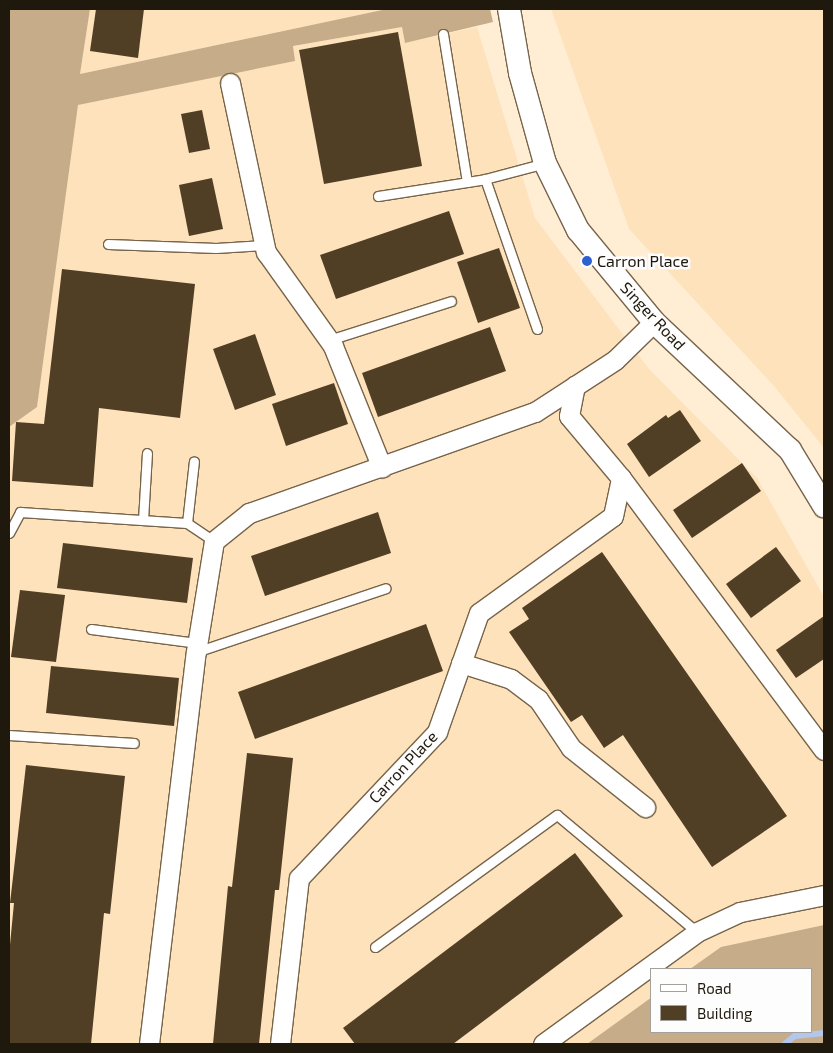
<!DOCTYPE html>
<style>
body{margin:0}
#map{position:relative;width:833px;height:1053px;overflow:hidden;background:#ffedd4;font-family:"Exo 2",sans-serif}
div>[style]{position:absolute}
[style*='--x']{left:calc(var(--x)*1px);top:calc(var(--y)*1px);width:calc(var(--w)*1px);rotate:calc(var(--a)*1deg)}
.built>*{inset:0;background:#fde2bc}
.forest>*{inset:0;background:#c6ac88}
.stream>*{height:5.5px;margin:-2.75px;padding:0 2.75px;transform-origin:2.75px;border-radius:2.75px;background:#b3c7ed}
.building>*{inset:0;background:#513f25}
.roads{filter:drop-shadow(1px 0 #776449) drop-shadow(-1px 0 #776449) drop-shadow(0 1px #776449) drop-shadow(0 -1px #776449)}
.service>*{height:9px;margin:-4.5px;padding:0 4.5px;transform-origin:4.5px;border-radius:4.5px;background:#fff}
.minor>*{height:19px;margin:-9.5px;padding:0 9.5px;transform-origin:9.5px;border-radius:9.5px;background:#fff}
.tertiary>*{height:22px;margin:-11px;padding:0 11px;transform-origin:11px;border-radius:11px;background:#fff}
.dots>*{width:14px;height:14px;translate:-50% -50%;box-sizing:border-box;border:2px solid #fdfdfd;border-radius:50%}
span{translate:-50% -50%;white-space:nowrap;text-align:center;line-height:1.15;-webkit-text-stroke:5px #fdfdfd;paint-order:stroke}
.poi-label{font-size:16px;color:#1f180c}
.left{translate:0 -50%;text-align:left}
.street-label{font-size:16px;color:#1f180c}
.frame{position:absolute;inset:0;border:10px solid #1f180c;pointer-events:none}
.legend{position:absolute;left:650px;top:968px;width:162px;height:65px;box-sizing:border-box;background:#fdfdfd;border:1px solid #a4a19d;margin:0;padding:6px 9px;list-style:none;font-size:15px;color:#1f180c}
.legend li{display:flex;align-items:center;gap:10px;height:25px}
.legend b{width:25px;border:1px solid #a4a19d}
</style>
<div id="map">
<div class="built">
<i style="clip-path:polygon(90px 9px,387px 9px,80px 74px)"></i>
<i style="clip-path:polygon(551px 9px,824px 9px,824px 448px,774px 386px,629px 229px)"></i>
<i style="clip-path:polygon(402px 27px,405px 43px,477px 27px,535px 218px,649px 369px,757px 478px,824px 597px,824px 925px,721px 947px,690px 969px,652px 969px,652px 997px,587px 1044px,9px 1044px,9px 427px,37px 407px,78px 105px,294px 61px,293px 46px)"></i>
</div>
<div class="forest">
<i style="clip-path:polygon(9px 9px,90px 9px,80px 74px,387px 9px,490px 9px,493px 22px,405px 43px,402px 27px,293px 46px,295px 61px,78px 105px,37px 407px,9px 427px)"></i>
<i style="clip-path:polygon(824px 925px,824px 1044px,587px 1044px,652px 997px,652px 1032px,812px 1032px,812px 969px,690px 969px,721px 947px)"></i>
</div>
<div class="stream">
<i style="--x:785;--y:1044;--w:13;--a:-39"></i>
<i style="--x:795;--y:1036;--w:29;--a:-6"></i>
</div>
<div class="building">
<i style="clip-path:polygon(96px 9px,144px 9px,138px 58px,90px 51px)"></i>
<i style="clip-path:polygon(398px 32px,422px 166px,324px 184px,299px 50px)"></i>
<i style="clip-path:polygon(202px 110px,210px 149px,189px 153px,181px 114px)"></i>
<i style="clip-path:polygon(212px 178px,223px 229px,189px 236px,179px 185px)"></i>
<i style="clip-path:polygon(449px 211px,464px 254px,336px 299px,320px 255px)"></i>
<i style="clip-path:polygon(499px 248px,520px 308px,478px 323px,457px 262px)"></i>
<i style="clip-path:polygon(62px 269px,195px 284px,180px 418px,99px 408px,93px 487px,12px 481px,16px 422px,44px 424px)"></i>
<i style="clip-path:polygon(490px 327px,506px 371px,378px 417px,362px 373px)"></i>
<i style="clip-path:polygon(255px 334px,276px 395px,235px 410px,213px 349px)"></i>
<i style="clip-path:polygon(334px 383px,348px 424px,286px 446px,272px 404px)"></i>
<i style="clip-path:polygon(680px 410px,701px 441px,649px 477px,627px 444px,666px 415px,668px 418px)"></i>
<i style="clip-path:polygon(742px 463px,761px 491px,692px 538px,673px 510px)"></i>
<i style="clip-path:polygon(378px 512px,391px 553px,265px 596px,251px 556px)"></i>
<i style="clip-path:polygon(63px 543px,193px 558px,187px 603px,57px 588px)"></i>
<i style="clip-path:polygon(776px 547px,801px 581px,751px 618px,726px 584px)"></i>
<i style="clip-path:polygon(602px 552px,787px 816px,712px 867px,623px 735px,604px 748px,582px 715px,571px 722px,509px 632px,529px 619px,522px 608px)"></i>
<i style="clip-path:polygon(20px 590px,65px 595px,56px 662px,11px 657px)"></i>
<i style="clip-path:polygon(824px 616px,824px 659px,796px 678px,776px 650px)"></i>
<i style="clip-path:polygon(426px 624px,443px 671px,255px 739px,238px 692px)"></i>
<i style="clip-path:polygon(51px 666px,179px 678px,174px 726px,46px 713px)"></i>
<i style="clip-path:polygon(247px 753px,293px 758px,279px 890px,275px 890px,259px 1044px,213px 1044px,228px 886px,232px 887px)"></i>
<i style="clip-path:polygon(26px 765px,125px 776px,110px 914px,104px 913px,91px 1044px,9px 1044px,9px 955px,14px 903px,10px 903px)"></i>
<i style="clip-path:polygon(575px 853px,623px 916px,453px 1044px,355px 1044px,343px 1028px)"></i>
</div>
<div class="roads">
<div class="service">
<i style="--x:443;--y:34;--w:150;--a:80.8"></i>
<i style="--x:467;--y:182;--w:18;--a:-9"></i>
<i style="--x:378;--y:196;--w:90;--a:-8.9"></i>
<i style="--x:108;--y:244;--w:108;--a:2.1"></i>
<i style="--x:216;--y:248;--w:48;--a:-3.6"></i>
<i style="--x:537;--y:329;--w:159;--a:-109.1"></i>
<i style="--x:485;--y:179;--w:62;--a:-14.9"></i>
<i style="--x:329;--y:340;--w:128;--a:-17.7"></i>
<i style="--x:143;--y:520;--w:67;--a:-86.6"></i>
<i style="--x:187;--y:523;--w:62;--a:-83.6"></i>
<i style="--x:9;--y:533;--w:24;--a:-62"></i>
<i style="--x:20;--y:512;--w:167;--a:3.8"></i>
<i style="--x:187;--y:523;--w:32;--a:34"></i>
<i style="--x:91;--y:629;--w:108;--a:7.5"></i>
<i style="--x:196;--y:652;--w:200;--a:-18.6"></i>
<i style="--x:9;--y:735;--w:125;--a:3.7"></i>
<i style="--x:375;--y:947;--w:225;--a:-36"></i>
<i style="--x:557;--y:815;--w:182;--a:39.9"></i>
</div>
<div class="minor">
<i style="--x:230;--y:83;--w:173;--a:78"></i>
<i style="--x:266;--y:252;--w:115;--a:54.5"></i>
<i style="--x:333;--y:346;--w:131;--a:68.1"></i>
<i style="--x:621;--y:478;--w:339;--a:53.3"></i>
<i style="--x:461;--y:663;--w:52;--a:17.7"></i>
<i style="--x:511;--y:679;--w:34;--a:37"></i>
<i style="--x:538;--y:699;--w:59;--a:56"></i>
<i style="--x:571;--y:748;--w:95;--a:38.6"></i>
<i style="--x:149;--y:1044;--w:395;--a:-83.2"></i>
<i style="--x:196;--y:652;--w:112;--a:-80.8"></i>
<i style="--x:214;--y:541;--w:45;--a:-38.7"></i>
<i style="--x:249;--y:513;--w:303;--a:-19.5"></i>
<i style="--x:535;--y:412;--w:95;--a:-33"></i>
<i style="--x:615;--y:360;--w:54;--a:-44.3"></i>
<i style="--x:280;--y:1044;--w:167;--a:-83.5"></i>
<i style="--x:299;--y:878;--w:201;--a:-46.6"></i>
<i style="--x:437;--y:732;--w:126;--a:-70.6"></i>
<i style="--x:479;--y:613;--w:165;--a:-35.9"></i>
<i style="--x:613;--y:516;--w:39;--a:-78"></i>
<i style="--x:621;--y:478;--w:81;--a:-130"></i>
<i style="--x:569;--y:416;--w:31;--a:-79"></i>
<i style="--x:543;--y:1044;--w:190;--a:-36"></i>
<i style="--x:697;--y:932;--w:47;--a:-24.9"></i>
<i style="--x:740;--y:912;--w:86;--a:-11.4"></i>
</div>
<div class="tertiary">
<i style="--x:509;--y:9;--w:65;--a:80.2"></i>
<i style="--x:520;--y:73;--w:93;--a:74.5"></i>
<i style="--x:545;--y:163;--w:75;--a:63.8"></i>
<i style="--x:578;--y:230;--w:119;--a:50.4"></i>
<i style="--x:654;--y:322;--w:187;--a:43.3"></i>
<i style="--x:790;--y:450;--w:66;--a:58.7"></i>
</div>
</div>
<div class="dots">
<i style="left:587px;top:261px;background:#2e60cf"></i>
</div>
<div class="poi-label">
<span class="left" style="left:597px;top:261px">Carron Place</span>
</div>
<div class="street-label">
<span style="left:653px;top:316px;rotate:47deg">Singer Road</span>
<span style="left:403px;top:767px;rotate:-47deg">Carron Place</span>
</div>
<div class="frame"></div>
<ul class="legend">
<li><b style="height:6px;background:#fff"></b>Road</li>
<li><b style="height:14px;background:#513f25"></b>Building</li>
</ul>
</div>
